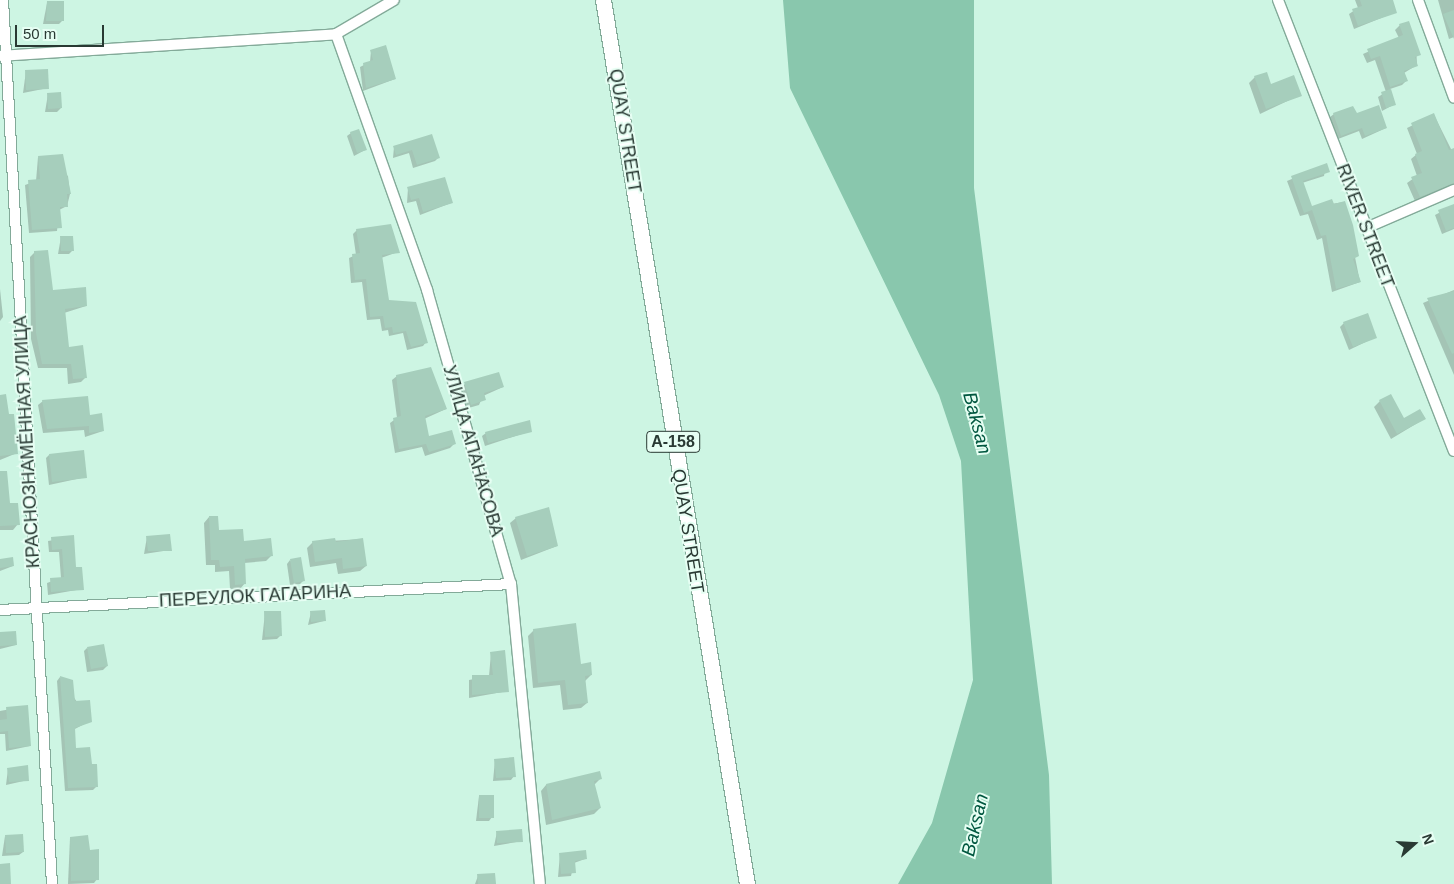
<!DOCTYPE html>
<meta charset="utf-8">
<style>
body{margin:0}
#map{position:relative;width:1454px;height:884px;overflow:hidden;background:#cdf5e3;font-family:Helvetica,sans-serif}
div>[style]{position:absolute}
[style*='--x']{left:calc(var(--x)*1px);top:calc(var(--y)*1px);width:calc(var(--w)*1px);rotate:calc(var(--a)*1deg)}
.water>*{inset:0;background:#89c7ad}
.shadow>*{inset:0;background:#0003}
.building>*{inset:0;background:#a6cebc}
.roads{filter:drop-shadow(1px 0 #83aa99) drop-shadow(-1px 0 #83aa99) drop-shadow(0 1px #83aa99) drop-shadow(0 -1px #83aa99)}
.street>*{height:10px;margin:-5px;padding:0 5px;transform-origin:5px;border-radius:5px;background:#fff}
.primary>*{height:15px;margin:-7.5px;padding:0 7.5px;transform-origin:7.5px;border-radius:7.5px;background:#fff}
span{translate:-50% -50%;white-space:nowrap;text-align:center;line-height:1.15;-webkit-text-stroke:4px #e6fef3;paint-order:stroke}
.shield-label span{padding:1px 4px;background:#e6fef3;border:1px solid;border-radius:4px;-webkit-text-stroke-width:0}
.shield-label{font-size:16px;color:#293933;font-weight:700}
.street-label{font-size:18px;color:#293933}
.water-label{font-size:19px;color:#00573f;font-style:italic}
.north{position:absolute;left:1389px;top:819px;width:50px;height:50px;-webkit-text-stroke:4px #e6fef3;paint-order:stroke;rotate:71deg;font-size:14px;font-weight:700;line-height:20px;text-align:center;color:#293933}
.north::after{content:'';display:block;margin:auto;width:18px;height:22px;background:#293933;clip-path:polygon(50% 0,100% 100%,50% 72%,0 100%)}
.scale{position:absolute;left:15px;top:25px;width:89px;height:22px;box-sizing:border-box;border:2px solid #293933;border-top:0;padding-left:6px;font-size:15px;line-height:18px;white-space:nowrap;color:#293933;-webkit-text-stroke:4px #e6fef3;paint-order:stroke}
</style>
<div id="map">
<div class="water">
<i style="clip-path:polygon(783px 0,974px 0,974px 188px,1049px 775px,1052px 884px,898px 884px,932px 823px,973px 680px,961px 461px,939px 395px,790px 88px)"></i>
</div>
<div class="shadow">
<i style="clip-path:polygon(1355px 0,1392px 0,1396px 12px,1354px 29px,1349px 14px,1358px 8px)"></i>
<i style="clip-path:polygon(1438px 0,1454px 0,1454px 37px,1449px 39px)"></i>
<i style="clip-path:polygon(47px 3px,63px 20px,59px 24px,43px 24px)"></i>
<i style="clip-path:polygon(1400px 25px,1416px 43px,1417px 65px,1404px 73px,1407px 80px,1402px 85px,1390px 89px,1395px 104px,1382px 111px,1378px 97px,1386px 92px,1375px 60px,1367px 63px,1363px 54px,1399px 38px,1395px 30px)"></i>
<i style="clip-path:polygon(371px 51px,395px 79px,363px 91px,360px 67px,370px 62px)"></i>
<i style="clip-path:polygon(26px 71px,48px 88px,23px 93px)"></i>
<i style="clip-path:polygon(1255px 77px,1270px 86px,1300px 95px,1260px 114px,1249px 83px)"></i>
<i style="clip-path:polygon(48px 94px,61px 108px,57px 112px,45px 112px)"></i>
<i style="clip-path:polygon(1334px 114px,1356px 115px,1386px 128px,1362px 139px,1359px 131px,1338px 139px,1330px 117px)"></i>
<i style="clip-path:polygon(1434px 115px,1454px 155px,1454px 185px,1415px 201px,1407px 183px,1417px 176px,1411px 159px,1417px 154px,1407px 128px)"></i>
<i style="clip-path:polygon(351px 133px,365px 150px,354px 156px,347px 136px)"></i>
<i style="clip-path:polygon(431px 135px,438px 158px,435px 161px,413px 168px,409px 153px,393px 158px,394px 147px)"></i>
<i style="clip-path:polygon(38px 157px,68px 176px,70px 194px,67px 206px,59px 210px,57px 231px,29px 233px,25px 185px,36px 181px)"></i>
<i style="clip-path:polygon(1326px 165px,1324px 176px,1302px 183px,1311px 207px,1344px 202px,1360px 282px,1332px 292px,1322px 238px,1317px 240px,1308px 214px,1300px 216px,1287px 181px)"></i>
<i style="clip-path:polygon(408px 188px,451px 203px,420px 215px,416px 201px,407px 203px)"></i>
<i style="clip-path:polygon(1454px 205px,1454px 229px,1442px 234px,1435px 215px)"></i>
<i style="clip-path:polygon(357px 230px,398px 252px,381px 258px,388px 301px,426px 342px,423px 346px,407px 350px,403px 333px,389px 336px,388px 330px,382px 331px,380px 319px,367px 320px,362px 282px,351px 283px,349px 258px,356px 255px,353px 234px)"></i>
<i style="clip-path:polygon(61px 237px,73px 250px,69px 254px,58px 254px)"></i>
<i style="clip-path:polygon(35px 252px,52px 291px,86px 306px,64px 313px,68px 348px,85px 378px,81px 382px,68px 384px,67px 368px,38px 368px,31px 339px,30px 257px)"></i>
<i style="clip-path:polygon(0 289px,3px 317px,0 321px)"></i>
<i style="clip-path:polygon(1454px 290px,1454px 375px,1423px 303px)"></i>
<i style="clip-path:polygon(1344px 323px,1376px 337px,1349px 350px,1340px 327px)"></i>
<i style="clip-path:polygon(397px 376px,446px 409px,424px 419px,428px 438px,454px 444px,450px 448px,425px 456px,422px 447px,395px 453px,390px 423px,397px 418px,392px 380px)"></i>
<i style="clip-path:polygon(465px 384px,503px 387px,483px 396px,479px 405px,465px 409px,459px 389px)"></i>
<i style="clip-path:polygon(43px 401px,88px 416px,103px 431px,85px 437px,84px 430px,43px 433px,38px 405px)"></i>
<i style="clip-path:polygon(1380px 401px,1403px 419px,1424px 419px,1391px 439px,1374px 407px)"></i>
<i style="clip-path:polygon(0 409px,17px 453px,0 460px)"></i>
<i style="clip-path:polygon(531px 431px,485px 446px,482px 436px,486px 433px)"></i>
<i style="clip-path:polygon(49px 455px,86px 477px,49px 485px,46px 458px)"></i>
<i style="clip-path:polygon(0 486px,18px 524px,13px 530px,0 530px)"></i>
<i style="clip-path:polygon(209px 517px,218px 531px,271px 556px,266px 561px,244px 563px,245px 583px,240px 589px,230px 589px,229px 571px,215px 572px,215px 565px,206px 565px,204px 523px)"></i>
<i style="clip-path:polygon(516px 518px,557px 546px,521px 560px,510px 523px)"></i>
<i style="clip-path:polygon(73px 537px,75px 568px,82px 589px,48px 595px,47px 583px,61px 578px,59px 552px,49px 552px,48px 541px)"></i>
<i style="clip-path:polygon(147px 537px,170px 550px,144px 554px)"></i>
<i style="clip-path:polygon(362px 539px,366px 566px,360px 571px,338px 574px,336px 563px,310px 567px,307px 548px,313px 542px)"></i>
<i style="clip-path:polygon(0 560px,13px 566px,0 571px)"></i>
<i style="clip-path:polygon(290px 560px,304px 580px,300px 584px,290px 585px,287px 564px)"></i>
<i style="clip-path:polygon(311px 612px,324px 621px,308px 625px)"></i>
<i style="clip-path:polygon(265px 613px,280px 636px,277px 639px,262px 640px)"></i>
<i style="clip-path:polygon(534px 630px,591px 675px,585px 681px,587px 703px,581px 708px,563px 710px,560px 685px,533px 688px,528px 636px)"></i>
<i style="clip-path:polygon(0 633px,16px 645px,0 649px)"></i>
<i style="clip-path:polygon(87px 648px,107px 666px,103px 670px,87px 672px,84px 651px)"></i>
<i style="clip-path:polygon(491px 653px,508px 691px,469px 698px,469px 680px,489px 676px)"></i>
<i style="clip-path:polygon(60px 677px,90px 721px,73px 730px,75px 750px,91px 765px,97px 786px,93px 790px,65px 791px,57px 681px)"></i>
<i style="clip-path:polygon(27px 706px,30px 746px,6px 751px,5px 734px,0 734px,0 711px)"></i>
<i style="clip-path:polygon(495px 760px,514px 776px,511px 780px,493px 781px)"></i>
<i style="clip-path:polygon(8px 769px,28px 780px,6px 785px)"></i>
<i style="clip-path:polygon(600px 779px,594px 785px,600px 808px,594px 814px,546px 825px,541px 791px,546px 785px)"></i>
<i style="clip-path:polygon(479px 796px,492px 817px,489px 821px,476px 821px)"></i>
<i style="clip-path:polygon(497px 832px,522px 841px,494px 846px)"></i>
<i style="clip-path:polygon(5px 836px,23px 852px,19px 855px,2px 856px)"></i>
<i style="clip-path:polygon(70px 838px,97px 879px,94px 883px,68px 884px)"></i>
<i style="clip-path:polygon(560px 854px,585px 859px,574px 863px,571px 876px,558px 877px)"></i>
<i style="clip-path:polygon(478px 876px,495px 884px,475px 884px)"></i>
</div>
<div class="building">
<i style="clip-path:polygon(1360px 0,1393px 0,1397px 13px,1358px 26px,1352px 9px,1362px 6px)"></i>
<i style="clip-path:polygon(47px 1px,64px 1px,64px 21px,46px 21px)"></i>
<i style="clip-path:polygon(1454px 10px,1454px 39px,1443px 14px)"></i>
<i style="clip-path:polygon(1409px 21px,1421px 55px,1415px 57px,1418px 66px,1404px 71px,1408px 81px,1390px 87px,1380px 56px,1371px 59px,1367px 49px,1403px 35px,1399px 24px)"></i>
<i style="clip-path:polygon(386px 45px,396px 79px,366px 88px,363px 63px,373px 60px,370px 50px)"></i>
<i style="clip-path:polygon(48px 69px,49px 89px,26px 90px,25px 70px)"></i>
<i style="clip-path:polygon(1267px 72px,1271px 84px,1294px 75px,1302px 96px,1266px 109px,1254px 76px)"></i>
<i style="clip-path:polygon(1391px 89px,1396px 105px,1386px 108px,1381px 92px)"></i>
<i style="clip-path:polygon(61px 92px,62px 108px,48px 109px,47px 93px)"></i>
<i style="clip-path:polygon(1379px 105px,1387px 128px,1365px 136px,1362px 128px,1341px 136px,1333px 113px,1353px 106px,1357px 113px)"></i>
<i style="clip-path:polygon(1434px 113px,1449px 150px,1454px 148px,1454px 183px,1420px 197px,1411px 177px,1422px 173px,1415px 154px,1422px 151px,1411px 123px)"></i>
<i style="clip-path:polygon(359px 129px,367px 150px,357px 153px,350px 132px)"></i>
<i style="clip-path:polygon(432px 134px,440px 158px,417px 165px,412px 150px,396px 155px,393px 146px)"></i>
<i style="clip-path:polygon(63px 154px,71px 194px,67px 194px,68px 207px,60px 207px,62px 228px,32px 230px,28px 180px,40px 179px,38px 156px)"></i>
<i style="clip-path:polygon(1327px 163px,1330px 172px,1303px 181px,1312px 206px,1332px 199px,1334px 204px,1345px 201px,1353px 225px,1359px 256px,1353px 259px,1361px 282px,1336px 289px,1326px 235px,1321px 236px,1312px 210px,1304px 213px,1291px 176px)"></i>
<i style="clip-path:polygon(445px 177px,453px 203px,423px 212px,419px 198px,411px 200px,407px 187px)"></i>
<i style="clip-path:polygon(1454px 204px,1454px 228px,1446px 231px,1438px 210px)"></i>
<i style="clip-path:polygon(391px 224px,400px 253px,382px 255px,389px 300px,416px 302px,428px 343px,411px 347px,406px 331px,393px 333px,392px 327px,385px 328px,383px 316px,370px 317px,366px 279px,355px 280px,352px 254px,360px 253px,356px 229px)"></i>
<i style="clip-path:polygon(60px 236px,73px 236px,74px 251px,61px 251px)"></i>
<i style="clip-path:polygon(48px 250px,53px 290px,86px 287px,87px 306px,65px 309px,69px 347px,83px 345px,87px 378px,73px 379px,71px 364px,42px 364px,36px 333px,34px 251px)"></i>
<i style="clip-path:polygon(1454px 291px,1454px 353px,1452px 354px,1427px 298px)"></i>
<i style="clip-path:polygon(1368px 313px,1377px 338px,1353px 347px,1343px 322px)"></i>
<i style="clip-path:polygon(431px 367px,447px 409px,425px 416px,429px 436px,452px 430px,456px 444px,429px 452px,426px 444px,399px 449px,393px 418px,401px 416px,396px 375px)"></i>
<i style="clip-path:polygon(499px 372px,504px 387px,484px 393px,486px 400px,471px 405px,464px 382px)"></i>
<i style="clip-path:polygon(6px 394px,9px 414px,14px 414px,18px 454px,0 456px,0 395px)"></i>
<i style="clip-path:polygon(1391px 394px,1404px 418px,1420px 409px,1426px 419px,1397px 434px,1379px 400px)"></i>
<i style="clip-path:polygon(88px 396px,90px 415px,102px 413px,104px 431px,89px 433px,89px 426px,47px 429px,42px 400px)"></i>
<i style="clip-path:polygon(530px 420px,532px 432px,488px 443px,485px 432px)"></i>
<i style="clip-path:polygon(84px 450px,87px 478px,52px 482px,49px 454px)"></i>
<i style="clip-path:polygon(0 471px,7px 471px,10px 503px,18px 503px,20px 525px,0 526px)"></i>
<i style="clip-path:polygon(549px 507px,558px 546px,527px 556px,515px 517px)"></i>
<i style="clip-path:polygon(209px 516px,218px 516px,219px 530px,243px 529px,244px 541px,271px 538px,273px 556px,245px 559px,246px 584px,235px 585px,234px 566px,220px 567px,219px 560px,211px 560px)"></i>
<i style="clip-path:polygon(170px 534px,172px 551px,148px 551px,146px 536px)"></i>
<i style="clip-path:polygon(74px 535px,76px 567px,82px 567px,84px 590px,51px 592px,50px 578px,64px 577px,62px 549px,52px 550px,51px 537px)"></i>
<i style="clip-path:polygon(335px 538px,336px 542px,363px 538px,367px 566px,343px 569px,342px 558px,315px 562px,312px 541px)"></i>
<i style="clip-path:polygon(13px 557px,14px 566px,0 568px,0 559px)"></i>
<i style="clip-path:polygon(301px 557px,305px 581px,294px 583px,290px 559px)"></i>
<i style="clip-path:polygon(325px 610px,326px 621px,311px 622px,310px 611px)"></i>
<i style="clip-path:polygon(264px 611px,281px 611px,282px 636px,265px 637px)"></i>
<i style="clip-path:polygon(576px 623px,581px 664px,591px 662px,592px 675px,585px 676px,588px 703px,568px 705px,565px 680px,538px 683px,533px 629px)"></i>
<i style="clip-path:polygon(16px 631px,17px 645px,0 646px,0 632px)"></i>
<i style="clip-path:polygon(104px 644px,108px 666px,91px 669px,87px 647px)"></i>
<i style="clip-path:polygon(505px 650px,509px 692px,472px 695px,472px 675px,493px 675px,490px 652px)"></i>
<i style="clip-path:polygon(60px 676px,73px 680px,75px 701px,90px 700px,92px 722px,75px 728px,76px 748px,90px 747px,92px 764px,97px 764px,98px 787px,68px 788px)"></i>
<i style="clip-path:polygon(28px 705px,31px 746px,9px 748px,8px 731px,0 732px,0 720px,7px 719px,6px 707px)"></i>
<i style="clip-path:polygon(514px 757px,516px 777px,496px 778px,494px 759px)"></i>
<i style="clip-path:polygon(28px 765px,29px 781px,9px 782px,7px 768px)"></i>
<i style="clip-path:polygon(600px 771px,602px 779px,594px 781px,601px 808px,552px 820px,546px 784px)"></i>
<i style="clip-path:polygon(479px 795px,494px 795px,494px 818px,479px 818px)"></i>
<i style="clip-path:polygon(522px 829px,523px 842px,497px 843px,496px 831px)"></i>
<i style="clip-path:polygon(23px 834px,24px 852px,6px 853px,5px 835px)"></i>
<i style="clip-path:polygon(88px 835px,90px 850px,99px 849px,99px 880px,71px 881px,70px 837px)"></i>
<i style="clip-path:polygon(586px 850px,587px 859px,575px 861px,576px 873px,561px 874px,559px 853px)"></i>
<i style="clip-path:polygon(10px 863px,11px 884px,0 884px,0 864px)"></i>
<i style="clip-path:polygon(495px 873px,496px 884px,478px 884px,477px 874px)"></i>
</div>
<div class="roads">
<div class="street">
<i style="--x:3;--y:0;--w:885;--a:86.83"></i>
<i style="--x:1278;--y:0;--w:484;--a:68.7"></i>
<i style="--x:1418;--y:0;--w:104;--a:69.8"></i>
<i style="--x:336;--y:34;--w:272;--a:70.4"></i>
<i style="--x:427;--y:290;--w:306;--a:74.1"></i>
<i style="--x:511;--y:584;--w:301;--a:84.5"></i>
<i style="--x:0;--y:56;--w:337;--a:-3.7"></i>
<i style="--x:336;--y:34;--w:67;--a:-30.4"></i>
<i style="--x:1366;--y:228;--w:96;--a:-23.4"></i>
<i style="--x:0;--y:610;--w:512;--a:-2.91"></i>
</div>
<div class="primary">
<i style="--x:603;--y:0;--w:896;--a:80.75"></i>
</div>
</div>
<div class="shield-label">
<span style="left:673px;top:442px">А-158</span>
</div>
<div class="street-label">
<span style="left:625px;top:131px;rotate:81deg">QUAY STREET</span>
<span style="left:1365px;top:226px;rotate:69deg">RIVER STREET</span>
<span style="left:27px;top:442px;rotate:-93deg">КРАСНОЗНАМЁННАЯ УЛИЦА</span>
<span style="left:473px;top:451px;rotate:74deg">УЛИЦА АПАНАСОВА</span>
<span style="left:688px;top:531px;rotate:81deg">QUAY STREET</span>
<span style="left:255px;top:596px;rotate:-3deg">ПЕРЕУЛОК ГАГАРИНА</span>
</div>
<div class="water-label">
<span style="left:977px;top:423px;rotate:75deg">Baksan</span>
<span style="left:975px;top:825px;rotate:-77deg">Baksan</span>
</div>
<div class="north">N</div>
<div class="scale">50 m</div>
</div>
